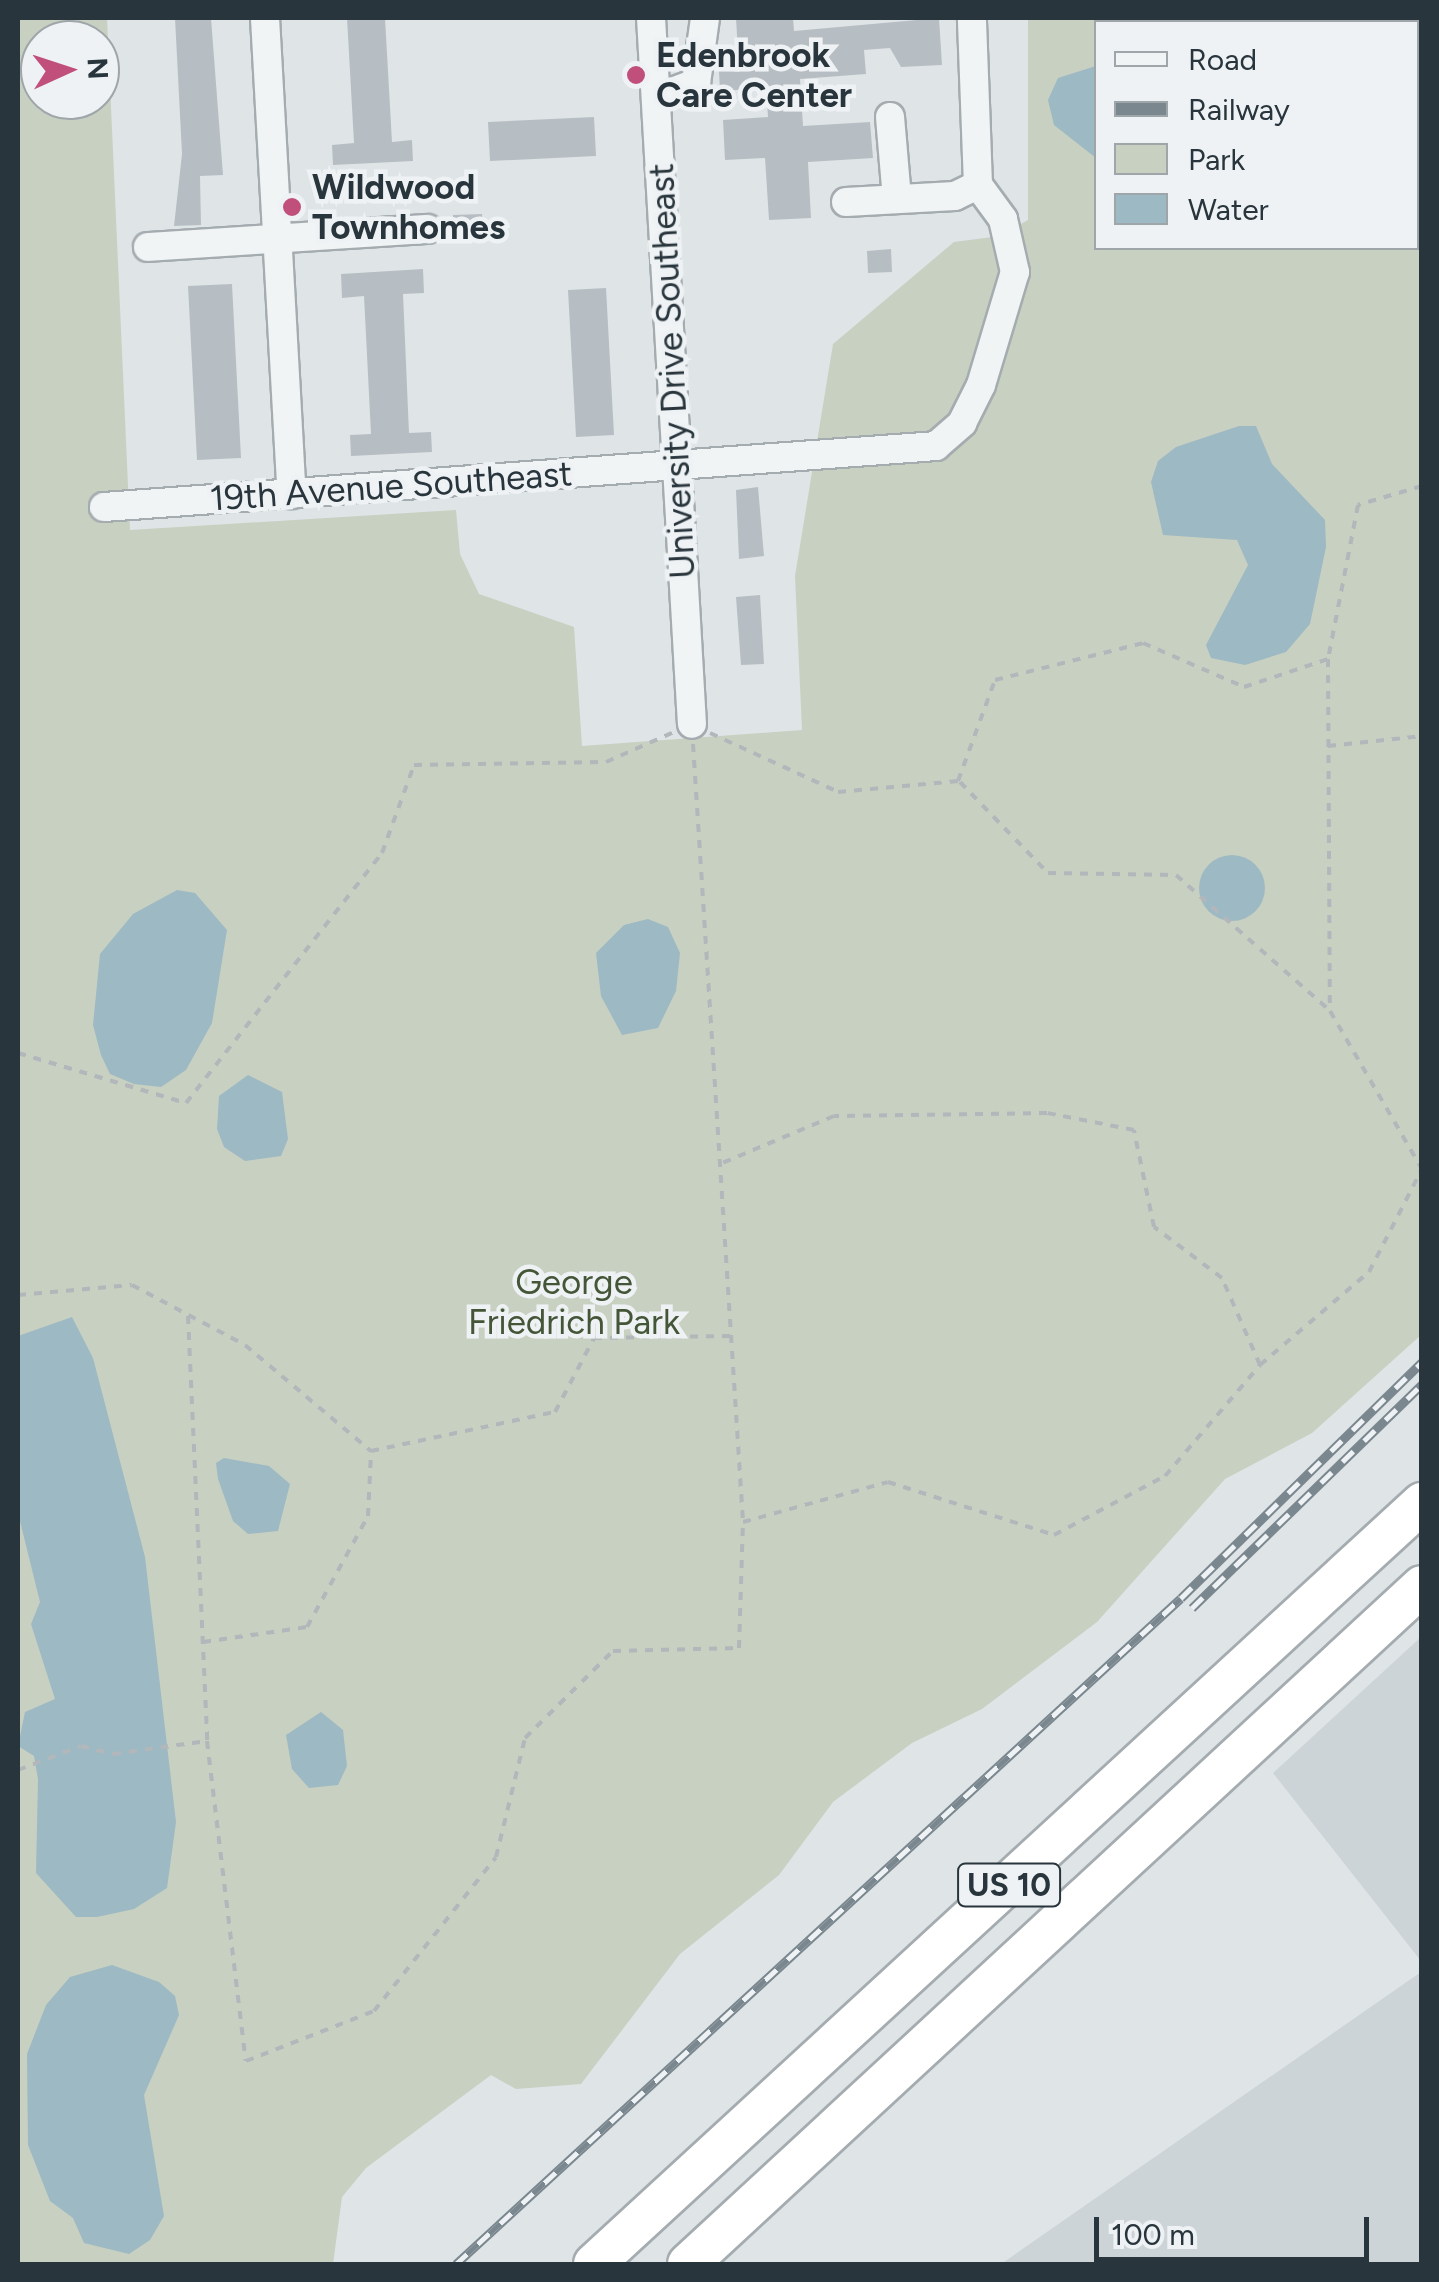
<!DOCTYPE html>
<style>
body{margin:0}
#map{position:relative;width:1439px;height:2282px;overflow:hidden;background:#dfe4e7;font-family:Figtree,sans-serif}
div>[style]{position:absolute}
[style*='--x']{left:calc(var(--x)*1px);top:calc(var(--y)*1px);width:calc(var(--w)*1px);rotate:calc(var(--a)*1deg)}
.built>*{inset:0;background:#cdd4d8}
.green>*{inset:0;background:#c8d0c1}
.water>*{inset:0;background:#9db9c3}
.round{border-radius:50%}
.building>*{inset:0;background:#b7bec3}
.path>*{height:4px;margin-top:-2px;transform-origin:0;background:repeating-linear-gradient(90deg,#b1b7ba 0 8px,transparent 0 16px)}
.roads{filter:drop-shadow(2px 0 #a5acb0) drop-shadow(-2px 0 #a5acb0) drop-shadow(0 2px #a5acb0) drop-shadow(0 -2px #a5acb0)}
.minor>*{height:28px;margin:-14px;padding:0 14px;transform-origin:14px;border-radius:14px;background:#f1f4f5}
.highway>*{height:40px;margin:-20px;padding:0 20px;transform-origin:20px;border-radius:20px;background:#fff}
.rail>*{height:9px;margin-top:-4.5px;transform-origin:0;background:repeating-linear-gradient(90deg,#eef2f4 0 15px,#7a878f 0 30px);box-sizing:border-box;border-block:2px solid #7a878f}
.dots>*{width:28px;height:28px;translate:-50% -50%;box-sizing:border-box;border:5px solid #eef2f4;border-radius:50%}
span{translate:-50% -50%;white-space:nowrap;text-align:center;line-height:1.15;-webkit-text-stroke:9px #eef2f4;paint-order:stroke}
.shield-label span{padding:2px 8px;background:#eef2f4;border:2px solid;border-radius:8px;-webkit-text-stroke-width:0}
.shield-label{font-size:32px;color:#29353c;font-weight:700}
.poi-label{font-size:35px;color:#29353c;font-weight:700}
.left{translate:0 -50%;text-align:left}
.street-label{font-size:35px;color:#29353c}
.park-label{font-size:35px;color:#455638}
.frame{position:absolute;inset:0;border:20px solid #29353c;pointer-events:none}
.legend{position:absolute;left:1094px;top:20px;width:325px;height:230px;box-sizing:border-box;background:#eef2f4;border:2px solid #9fa6aa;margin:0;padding:12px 18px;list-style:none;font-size:30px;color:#29353c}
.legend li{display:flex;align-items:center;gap:20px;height:50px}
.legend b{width:50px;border:2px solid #9fa6aa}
.north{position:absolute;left:20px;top:20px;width:100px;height:100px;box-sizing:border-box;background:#eef2f4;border:2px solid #9fa6aa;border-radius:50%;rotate:87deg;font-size:28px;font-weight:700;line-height:40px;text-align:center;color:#29353c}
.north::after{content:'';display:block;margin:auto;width:35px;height:45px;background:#c04f7c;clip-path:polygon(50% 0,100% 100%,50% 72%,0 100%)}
.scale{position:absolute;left:1094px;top:2217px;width:275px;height:45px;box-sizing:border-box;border:5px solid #29353c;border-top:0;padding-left:12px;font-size:30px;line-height:35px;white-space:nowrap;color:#29353c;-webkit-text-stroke:8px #eef2f4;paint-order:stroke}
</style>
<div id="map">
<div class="built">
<i style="clip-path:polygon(1421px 1637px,1421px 1961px,1273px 1773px)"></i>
<i style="clip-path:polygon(1421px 1972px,1421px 2264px,1001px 2264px)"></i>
</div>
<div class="green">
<i style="clip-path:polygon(evenodd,18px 18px,107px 18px,130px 530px,456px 510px,460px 554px,479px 594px,574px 627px,582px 746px,802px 730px,795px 576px,833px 344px,954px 242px,1000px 236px,1028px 220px,1028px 18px,1421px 18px,1421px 1335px,1312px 1433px,1225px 1479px,1097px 1622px,982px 1709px,912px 1743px,833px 1802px,779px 1875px,680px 1954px,581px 2084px,516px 2089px,491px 2075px,366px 2168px,342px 2197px,333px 2264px,18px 2264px,18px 18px,1096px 22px,1416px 22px,1416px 248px,1096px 248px,1096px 22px,18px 18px,40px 40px,100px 40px,100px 100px,40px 100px,40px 40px)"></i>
</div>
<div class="water">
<i style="clip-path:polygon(1096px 66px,1096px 158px,1054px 125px,1048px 100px,1058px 78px)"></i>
<i style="clip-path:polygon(1239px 426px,1256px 426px,1272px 464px,1325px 520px,1326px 547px,1310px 624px,1286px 652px,1245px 665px,1211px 658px,1206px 645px,1248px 565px,1237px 540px,1163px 535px,1151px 482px,1158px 461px,1176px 447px)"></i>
<i class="round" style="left:1199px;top:855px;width:66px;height:66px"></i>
<i style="clip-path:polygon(177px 890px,195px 893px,227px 930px,212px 1023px,186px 1070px,161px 1087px,134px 1084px,110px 1074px,101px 1055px,93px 1025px,100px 954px,133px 914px)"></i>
<i style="clip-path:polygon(648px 919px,668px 927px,680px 953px,676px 991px,658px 1028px,622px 1035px,601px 996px,596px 953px,624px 925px)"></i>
<i style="clip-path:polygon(248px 1075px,282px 1092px,288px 1139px,281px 1156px,245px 1161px,224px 1147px,217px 1129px,219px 1096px)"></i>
<i style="clip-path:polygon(72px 1317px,93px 1358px,145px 1557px,176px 1822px,167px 1888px,134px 1909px,97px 1917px,76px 1917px,36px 1873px,38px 1779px,34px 1756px,18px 1746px,25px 1712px,55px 1699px,31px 1624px,40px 1602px,18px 1513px,18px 1336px)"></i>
<i style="clip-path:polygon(224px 1458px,269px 1466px,290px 1484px,278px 1531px,248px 1534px,233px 1521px,218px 1479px,216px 1463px)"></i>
<i style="clip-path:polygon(321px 1712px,343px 1730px,347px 1766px,338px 1785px,309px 1788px,292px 1769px,286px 1735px)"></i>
<i style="clip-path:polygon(112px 1965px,159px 1982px,175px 1996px,179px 2015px,144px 2095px,164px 2216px,150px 2240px,129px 2254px,84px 2243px,73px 2218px,50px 2201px,28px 2145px,27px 2054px,46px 2005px,70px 1977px)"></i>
</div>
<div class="building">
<i style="clip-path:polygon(175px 18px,211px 18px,223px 175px,200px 176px,201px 225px,174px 226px,182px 154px)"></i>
<i style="clip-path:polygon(347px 18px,385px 18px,392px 142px,412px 140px,413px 161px,333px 165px,332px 145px,354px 143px)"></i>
<i style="clip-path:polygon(736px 18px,793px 18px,794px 31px,939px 18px,942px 65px,901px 67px,890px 48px,864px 50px,866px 74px,800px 79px,803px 126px,870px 122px,873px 158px,808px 162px,811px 218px,769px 220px,765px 158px,725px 160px,723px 120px,768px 117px,766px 88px,720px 91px,718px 54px,738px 53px)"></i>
<i style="clip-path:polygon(594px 117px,596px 156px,490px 161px,488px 122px)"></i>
<i style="clip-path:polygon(482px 214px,483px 236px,453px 237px,453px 215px)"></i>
<i style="clip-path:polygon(891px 249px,892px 272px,868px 273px,867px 251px)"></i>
<i style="clip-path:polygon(423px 269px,424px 293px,403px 294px,409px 433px,431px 432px,432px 452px,351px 456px,350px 435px,371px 434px,364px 296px,342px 298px,341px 274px)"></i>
<i style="clip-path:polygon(232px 284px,241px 458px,197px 460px,188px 286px)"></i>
<i style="clip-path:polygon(606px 288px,614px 435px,576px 437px,568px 290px)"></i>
<i style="clip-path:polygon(758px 487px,764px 556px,739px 559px,736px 490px)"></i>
<i style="clip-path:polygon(760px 595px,764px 664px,741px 665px,736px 597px)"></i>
</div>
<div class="path">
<i style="--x:1416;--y:30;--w:8;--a:-40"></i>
<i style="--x:1416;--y:189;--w:7;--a:27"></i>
<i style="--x:1422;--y:486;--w:67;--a:163.5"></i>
<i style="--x:1358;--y:505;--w:157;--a:101"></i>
<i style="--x:1328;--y:659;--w:352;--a:89.7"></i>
<i style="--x:1330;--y:1011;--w:183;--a:59.8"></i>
<i style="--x:710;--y:733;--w:141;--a:24.7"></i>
<i style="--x:838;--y:792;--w:121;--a:-5.2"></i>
<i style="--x:958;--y:781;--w:108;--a:-69.9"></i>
<i style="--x:995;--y:680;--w:153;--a:-14"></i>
<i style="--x:1143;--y:643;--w:110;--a:23.5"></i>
<i style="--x:1244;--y:687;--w:89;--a:-18.4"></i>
<i style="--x:693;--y:744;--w:780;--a:86.32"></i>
<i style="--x:743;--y:1522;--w:150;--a:-15.4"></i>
<i style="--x:888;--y:1482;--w:174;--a:17.7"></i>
<i style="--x:1054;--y:1535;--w:126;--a:-28"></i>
<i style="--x:1165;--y:1476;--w:146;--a:-49.4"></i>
<i style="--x:1260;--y:1365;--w:95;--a:-113.6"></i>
<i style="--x:1222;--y:1278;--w:85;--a:-143.1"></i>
<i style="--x:1154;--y:1227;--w:99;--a:-101.7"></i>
<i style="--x:1134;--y:1130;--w:89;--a:-168.9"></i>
<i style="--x:1047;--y:1113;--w:213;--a:179.2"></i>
<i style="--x:834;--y:1116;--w:124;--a:157.2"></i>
<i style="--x:1328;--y:746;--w:95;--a:-6.1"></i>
<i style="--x:960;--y:782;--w:127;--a:46"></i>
<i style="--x:1048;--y:873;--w:128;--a:0.9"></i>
<i style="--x:1176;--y:875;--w:205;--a:41.4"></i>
<i style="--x:18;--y:1053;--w:175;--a:16.6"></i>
<i style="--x:186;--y:1103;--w:318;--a:-51.9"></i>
<i style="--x:382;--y:853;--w:94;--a:-70"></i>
<i style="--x:414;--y:765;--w:192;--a:-0.9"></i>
<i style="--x:606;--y:762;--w:74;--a:-23.8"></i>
<i style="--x:18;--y:1295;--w:114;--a:-5"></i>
<i style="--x:132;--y:1285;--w:128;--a:28"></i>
<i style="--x:245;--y:1345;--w:165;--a:40.1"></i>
<i style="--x:371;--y:1451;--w:188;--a:-12"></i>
<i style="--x:555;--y:1412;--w:84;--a:-62.2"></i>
<i style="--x:594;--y:1338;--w:137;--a:-0.8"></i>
<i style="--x:188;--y:1316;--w:425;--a:87.4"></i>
<i style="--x:1260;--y:1365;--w:143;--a:-40.5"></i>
<i style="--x:1369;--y:1272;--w:116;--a:-62.8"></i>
<i style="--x:203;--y:1642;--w:105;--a:-8.2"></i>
<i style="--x:307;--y:1627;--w:127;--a:-61.2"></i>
<i style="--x:368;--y:1516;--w:64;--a:-87.3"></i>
<i style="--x:18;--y:1770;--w:67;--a:-20.9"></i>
<i style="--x:81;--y:1746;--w:33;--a:14"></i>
<i style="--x:113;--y:1754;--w:95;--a:-7.9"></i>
<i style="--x:207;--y:1741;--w:322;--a:83.1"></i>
<i style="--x:246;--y:2061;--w:137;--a:-21.3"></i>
<i style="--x:374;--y:2011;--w:196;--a:-51.6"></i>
<i style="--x:496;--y:1857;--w:122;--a:-76.3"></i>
<i style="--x:525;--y:1738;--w:124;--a:-44.7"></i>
<i style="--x:613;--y:1651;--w:126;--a:-1.4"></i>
<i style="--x:739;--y:1648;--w:126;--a:-88.2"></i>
</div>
<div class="roads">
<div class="minor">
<i style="--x:265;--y:18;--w:477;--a:86.8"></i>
<i style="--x:651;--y:18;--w:707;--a:86.68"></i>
<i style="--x:656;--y:98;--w:43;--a:-20.6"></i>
<i style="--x:696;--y:83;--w:66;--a:-82.1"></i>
<i style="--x:890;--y:117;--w:82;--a:85.1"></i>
<i style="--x:846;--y:202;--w:109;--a:-3.2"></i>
<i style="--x:955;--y:196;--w:25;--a:-26"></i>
<i style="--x:978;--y:185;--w:167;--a:-92.1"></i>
<i style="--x:148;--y:247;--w:280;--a:-3.7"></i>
<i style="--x:104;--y:507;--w:834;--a:-4.19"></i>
<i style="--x:936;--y:446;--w:35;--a:-41"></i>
<i style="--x:962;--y:423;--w:42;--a:-63.4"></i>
<i style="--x:981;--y:385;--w:118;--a:-73.3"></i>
<i style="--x:1015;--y:272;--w:54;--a:-102.8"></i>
<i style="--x:1003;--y:219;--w:42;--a:-126.3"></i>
</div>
<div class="highway">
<i style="--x:594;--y:2264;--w:1125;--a:-42.59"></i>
<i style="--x:688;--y:2264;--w:999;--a:-42.73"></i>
</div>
</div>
<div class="rail">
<i style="--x:1192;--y:1608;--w:321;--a:-44.2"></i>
<i style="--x:456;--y:2264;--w:984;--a:-42.57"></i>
<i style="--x:1181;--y:1598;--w:337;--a:-44.4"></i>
</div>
<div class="dots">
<i style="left:636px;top:75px;background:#c04f7c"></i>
<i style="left:292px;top:207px;background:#c04f7c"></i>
</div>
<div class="shield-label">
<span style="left:1009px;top:1885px">US 10</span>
</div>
<div class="poi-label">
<span class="left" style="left:656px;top:75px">Edenbrook<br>Care Center</span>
<span class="left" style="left:312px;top:207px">Wildwood<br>Townhomes</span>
</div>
<div class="street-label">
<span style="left:672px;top:371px;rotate:-93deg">University Drive Southeast</span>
<span style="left:391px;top:486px;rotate:-4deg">19th Avenue Southeast</span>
</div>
<div class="park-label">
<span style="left:574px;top:1302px">George<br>Friedrich Park</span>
</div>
<div class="frame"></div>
<ul class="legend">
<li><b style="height:12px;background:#f1f4f5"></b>Road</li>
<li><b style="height:12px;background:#7a878f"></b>Railway</li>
<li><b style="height:28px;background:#c8d0c1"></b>Park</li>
<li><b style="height:28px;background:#9db9c3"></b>Water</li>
</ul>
<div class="north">N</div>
<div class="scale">100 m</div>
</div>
